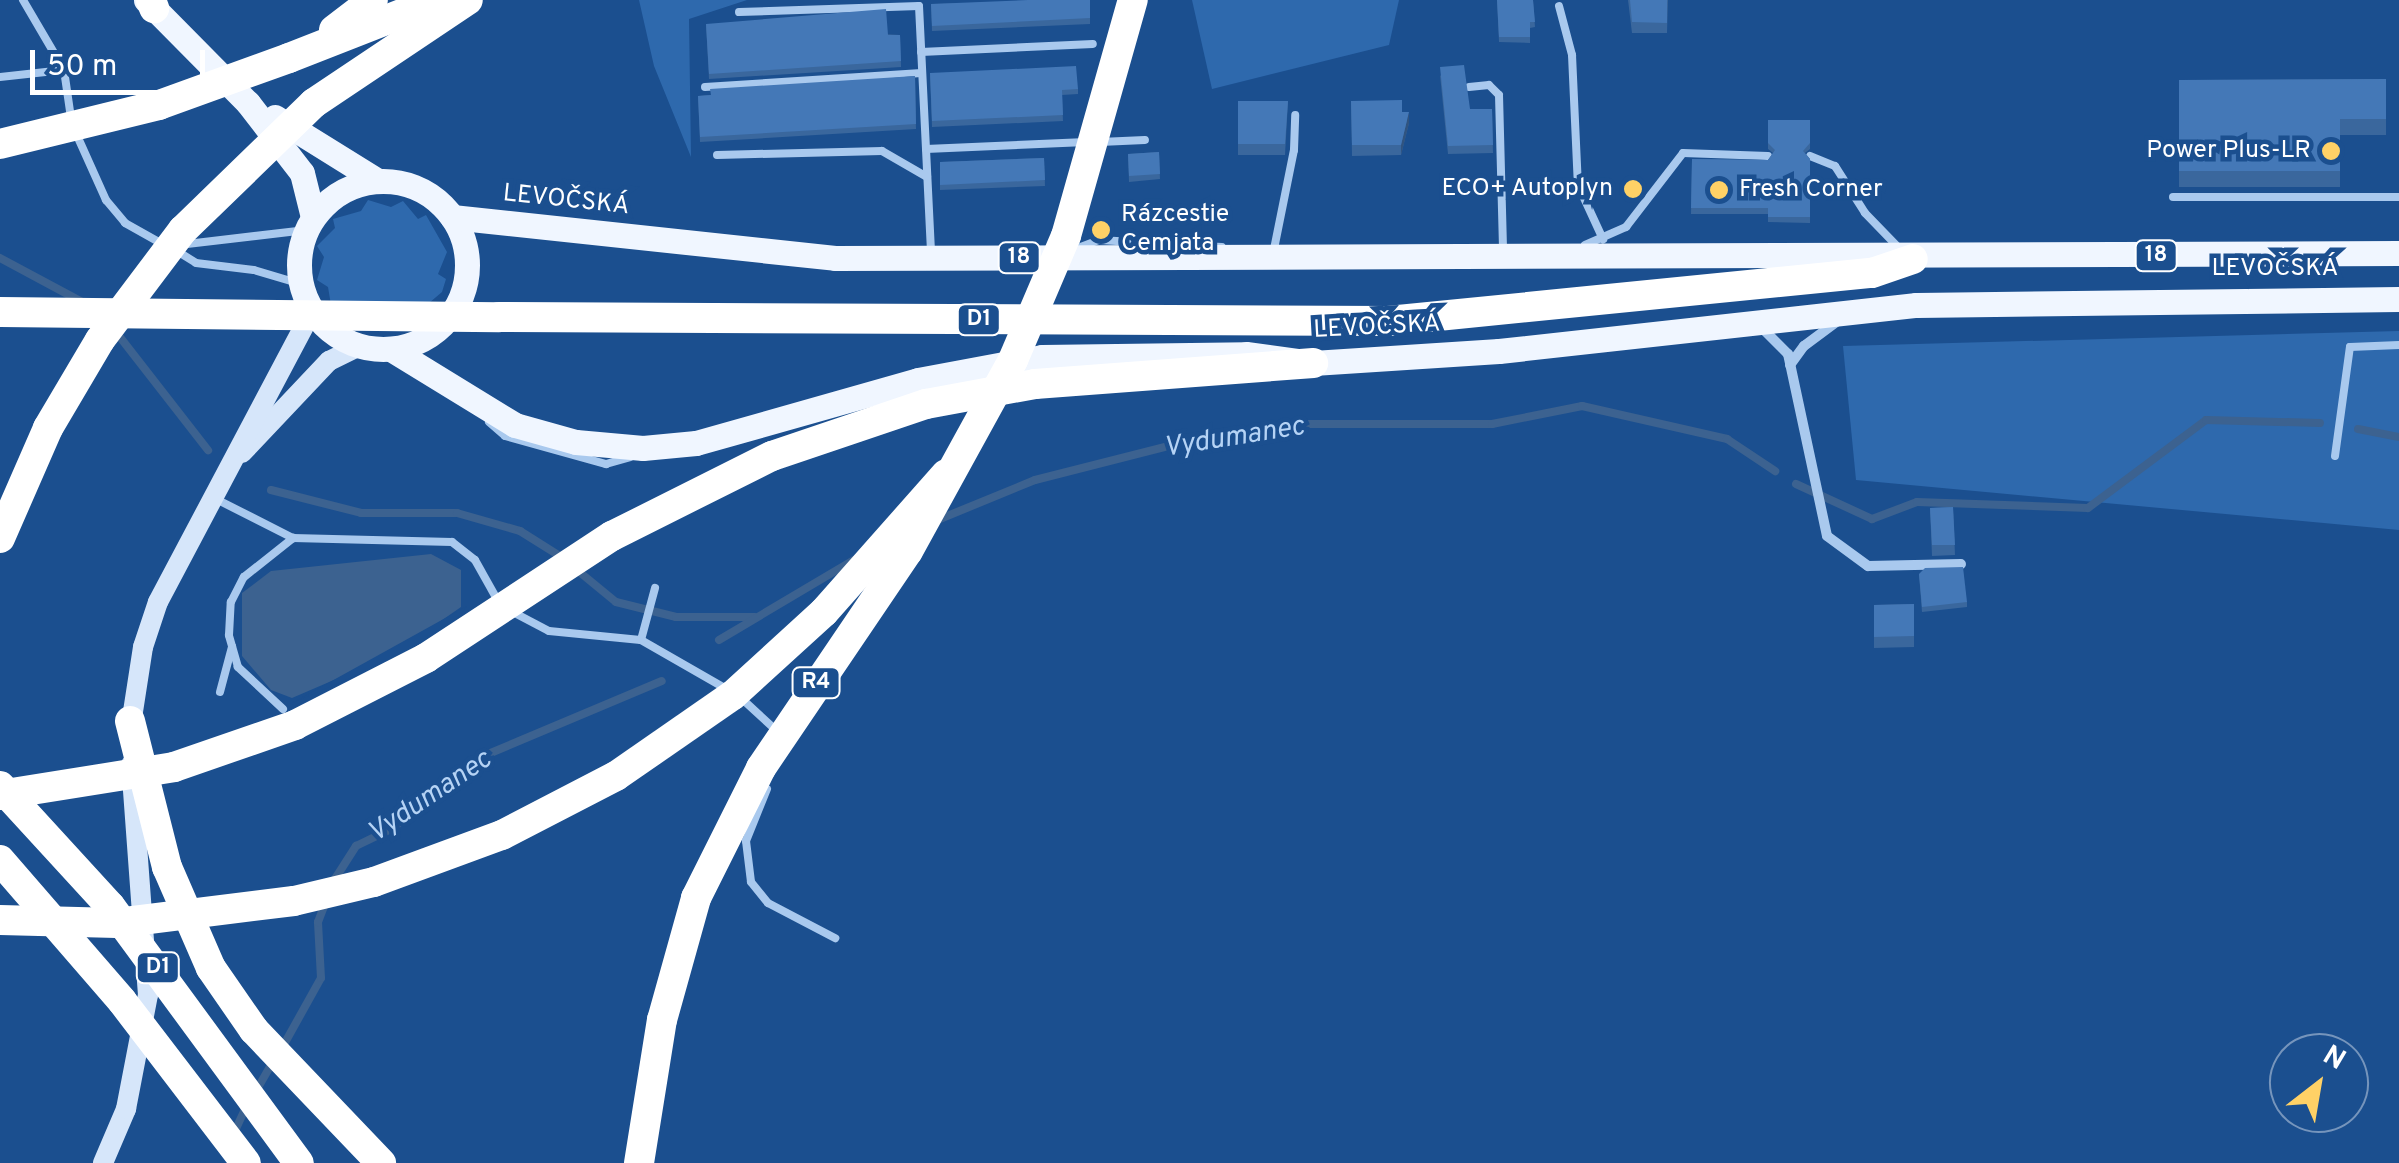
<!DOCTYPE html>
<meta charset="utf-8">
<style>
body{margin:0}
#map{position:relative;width:2399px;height:1163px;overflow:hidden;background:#1b4f8f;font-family:Overpass,sans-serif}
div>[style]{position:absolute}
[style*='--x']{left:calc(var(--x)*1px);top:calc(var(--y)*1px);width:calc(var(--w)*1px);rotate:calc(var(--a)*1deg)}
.green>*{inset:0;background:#2e69ad}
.water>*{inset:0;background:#3c6290}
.pier>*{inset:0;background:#1b4f8f}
.stream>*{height:8px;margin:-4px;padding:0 4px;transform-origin:4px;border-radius:4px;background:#3c6290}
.lane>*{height:8px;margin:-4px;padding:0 4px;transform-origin:4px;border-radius:4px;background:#a9c9ee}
.street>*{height:10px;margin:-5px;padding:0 5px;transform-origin:5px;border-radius:5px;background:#a9c9ee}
.secondary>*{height:20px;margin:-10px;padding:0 10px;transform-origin:10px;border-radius:10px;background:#d6e6fa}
.primary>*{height:25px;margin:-12.5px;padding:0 12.5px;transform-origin:12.5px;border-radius:12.5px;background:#f0f6ff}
.primary>.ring{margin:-12.5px;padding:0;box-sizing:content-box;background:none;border:25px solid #f0f6ff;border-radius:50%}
.highway>*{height:30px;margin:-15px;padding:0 15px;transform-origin:15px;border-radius:15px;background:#fff}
.highway-bridge>*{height:30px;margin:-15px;padding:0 15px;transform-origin:15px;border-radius:15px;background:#fff}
.wall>*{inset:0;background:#3a679d}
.shaded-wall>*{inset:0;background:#305480}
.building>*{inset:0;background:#4478b7}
.dots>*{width:28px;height:28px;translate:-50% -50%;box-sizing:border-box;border:5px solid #1b4f8f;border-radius:50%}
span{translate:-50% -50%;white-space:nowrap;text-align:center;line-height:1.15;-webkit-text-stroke:9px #1b4f8f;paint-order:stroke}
.shield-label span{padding:2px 8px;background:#1b4f8f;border:2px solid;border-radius:8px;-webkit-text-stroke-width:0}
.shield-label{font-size:22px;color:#fff;font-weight:700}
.poi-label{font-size:25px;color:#fff}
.right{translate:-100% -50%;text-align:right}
.left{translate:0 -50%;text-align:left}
.street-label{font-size:25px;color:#fff}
.water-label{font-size:28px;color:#b5d3f5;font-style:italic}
.north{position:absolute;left:2269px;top:1033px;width:100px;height:100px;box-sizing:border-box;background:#1b4f8f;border:2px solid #7695bc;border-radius:50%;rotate:31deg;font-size:28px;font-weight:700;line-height:40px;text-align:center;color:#fff}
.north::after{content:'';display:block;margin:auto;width:35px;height:45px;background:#ffd166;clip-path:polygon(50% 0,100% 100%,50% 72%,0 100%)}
.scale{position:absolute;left:30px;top:50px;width:175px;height:45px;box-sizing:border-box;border:5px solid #fff;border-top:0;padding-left:12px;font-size:30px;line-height:35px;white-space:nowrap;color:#fff;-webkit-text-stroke:8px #1b4f8f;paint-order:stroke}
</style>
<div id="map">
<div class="green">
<i style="clip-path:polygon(639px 0,747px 0,689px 19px,691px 157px,654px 66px)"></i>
<i style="clip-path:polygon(1192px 0,1399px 0,1389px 45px,1212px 89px)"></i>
<i style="clip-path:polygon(368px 200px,391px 207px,403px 201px,418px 219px,426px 215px,447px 252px,438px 274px,446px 279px,442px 292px,396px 331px,378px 329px,331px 305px,328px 287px,317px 280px,324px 257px,317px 246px,335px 228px,333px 219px,361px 211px)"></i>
<i style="clip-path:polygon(2399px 331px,2399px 530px,1856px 480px,1843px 346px)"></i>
</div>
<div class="water">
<i style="clip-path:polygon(431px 554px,461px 570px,461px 607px,392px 655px,292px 698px,271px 690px,242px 656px,242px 593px,271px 571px)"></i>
</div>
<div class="pier">
<i style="clip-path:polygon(467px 606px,455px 622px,395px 659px,292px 703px)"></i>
</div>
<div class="stream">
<i style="--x:0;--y:258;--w:95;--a:28.2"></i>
<i style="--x:116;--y:332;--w:150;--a:52.1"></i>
<i style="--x:2358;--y:429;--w:42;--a:11"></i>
<i style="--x:1796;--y:484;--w:84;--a:24.7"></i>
<i style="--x:1872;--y:519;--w:48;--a:-20.7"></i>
<i style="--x:1917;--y:502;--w:171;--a:2"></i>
<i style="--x:2088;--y:508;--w:147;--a:-36.7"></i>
<i style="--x:2206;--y:420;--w:114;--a:1.5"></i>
<i style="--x:271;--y:490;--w:93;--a:14.3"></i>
<i style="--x:361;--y:513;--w:96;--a:0"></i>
<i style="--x:457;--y:513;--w:66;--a:15.9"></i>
<i style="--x:520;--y:531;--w:51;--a:32.1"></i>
<i style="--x:935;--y:521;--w:108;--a:-22.3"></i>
<i style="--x:1035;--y:480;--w:183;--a:-14.3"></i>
<i style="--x:1212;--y:435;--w:94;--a:-6.7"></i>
<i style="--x:1305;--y:424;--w:187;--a:0"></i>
<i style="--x:1492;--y:424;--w:92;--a:-11.3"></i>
<i style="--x:1582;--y:406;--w:149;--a:12.8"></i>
<i style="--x:1727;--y:439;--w:58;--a:33.7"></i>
<i style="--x:577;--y:570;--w:50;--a:39.4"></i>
<i style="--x:616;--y:602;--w:62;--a:14"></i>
<i style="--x:676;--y:617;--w:79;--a:0"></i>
<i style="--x:719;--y:640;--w:157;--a:-30.7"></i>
<i style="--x:333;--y:882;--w:43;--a:-57.4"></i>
<i style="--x:356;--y:846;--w:41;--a:-25.9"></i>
<i style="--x:393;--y:828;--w:113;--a:-38.9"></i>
<i style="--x:481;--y:757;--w:196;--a:-22.8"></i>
<i style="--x:282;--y:1048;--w:80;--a:-60.9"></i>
<i style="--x:321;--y:978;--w:56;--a:-93.1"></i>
<i style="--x:318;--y:922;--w:19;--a:-69"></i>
<i style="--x:256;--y:1091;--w:36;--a:-60"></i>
<i style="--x:233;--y:1135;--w:31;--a:-65"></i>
</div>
<div class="lane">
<i style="--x:23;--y:0;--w:81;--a:59.6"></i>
<i style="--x:64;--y:70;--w:49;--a:81.7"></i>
<i style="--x:1559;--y:6;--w:51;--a:75.1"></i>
<i style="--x:1572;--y:55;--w:130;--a:87.4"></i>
<i style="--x:1578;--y:185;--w:60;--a:65.2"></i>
<i style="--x:739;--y:12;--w:180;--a:-1.9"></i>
<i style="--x:919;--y:6;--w:248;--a:87.2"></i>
<i style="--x:921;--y:52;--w:172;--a:-2.7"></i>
<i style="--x:0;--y:77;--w:64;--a:-6.2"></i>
<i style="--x:705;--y:87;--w:217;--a:-3.7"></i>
<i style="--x:1469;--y:87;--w:20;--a:-6"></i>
<i style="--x:1489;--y:85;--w:14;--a:45"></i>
<i style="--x:1499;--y:95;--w:152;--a:88.5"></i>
<i style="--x:75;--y:131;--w:76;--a:65.8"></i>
<i style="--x:106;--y:200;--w:30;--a:50"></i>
<i style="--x:125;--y:223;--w:45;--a:29.4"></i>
<i style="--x:1100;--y:142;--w:45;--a:-2.5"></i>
<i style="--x:926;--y:149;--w:160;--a:-2.5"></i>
<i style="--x:717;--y:155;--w:165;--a:-1.4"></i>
<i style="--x:882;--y:151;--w:52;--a:30"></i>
<i style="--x:1810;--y:156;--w:27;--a:22"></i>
<i style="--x:1835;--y:166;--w:56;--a:57.4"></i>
<i style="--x:1865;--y:213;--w:47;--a:45.9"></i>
<i style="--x:2173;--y:197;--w:226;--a:0"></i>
<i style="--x:187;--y:244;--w:120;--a:-6.7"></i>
<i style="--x:1585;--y:245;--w:45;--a:-23.7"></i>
<i style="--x:1626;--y:227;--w:93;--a:-52.4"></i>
<i style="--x:1683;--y:153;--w:85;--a:2"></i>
<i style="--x:1078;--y:248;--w:22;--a:-21"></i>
<i style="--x:1099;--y:240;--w:123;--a:3.3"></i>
<i style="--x:177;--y:251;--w:22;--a:32"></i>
<i style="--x:196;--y:263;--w:58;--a:6.9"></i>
<i style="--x:254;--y:270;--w:49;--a:16.6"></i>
<i style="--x:1273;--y:254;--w:106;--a:-78.6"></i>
<i style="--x:1294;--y:150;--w:35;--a:-88"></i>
<i style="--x:489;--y:422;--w:21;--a:41"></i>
<i style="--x:505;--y:436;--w:105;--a:15.5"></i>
<i style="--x:606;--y:464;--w:25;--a:-16"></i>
<i style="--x:2335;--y:456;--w:110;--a:-82.2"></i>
<i style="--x:2350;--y:347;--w:49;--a:-2.3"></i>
<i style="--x:214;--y:498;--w:89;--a:26.9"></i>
<i style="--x:293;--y:538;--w:159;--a:1.4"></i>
<i style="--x:452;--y:542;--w:29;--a:38"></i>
<i style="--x:475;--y:560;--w:47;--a:60.7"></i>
<i style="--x:509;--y:610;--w:45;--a:27.7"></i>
<i style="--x:549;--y:631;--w:92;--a:5.6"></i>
<i style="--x:641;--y:640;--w:103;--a:29.8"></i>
<i style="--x:641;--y:640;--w:54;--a:-74.9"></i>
<i style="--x:220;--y:692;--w:47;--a:-75.1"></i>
<i style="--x:741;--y:698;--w:50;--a:42.6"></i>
<i style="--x:283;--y:709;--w:62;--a:-137"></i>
<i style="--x:238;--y:667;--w:33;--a:-106"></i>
<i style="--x:229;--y:635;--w:33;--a:-87"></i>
<i style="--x:231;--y:602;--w:28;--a:-63"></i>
<i style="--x:244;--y:577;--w:63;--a:-38.5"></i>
<i style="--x:767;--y:789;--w:56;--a:112"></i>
<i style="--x:746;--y:841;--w:41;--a:83"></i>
<i style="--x:751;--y:882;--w:27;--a:51"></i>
<i style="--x:768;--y:903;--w:76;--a:27.6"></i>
</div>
<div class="street">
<i style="--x:1762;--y:328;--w:37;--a:45"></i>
<i style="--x:1788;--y:354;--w:186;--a:77.9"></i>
<i style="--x:1827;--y:536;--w:51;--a:36.2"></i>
<i style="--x:1868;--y:566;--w:93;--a:-1.2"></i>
<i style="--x:1790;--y:365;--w:24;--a:-54"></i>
<i style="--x:1804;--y:346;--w:44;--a:-36.6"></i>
</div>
<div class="secondary">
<i style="--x:242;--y:453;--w:127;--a:-46.6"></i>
<i style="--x:329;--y:361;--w:34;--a:-26"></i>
<i style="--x:130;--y:731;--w:85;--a:-81.2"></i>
<i style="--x:143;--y:647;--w:47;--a:-71.6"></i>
<i style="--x:158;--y:602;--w:329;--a:-62.1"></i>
<i style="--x:103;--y:1163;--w:59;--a:-66.9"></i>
<i style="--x:126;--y:1109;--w:116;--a:-79.1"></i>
<i style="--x:148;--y:995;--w:231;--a:-94.2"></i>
</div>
<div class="primary">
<i style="--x:146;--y:0;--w:145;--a:45.3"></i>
<i style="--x:248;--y:103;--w:88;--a:52.4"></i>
<i style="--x:302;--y:173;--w:45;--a:76"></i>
<i style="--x:275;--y:117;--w:121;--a:31.9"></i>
<i class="ring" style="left:299px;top:181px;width:143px;height:143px"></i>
<i style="--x:452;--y:217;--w:385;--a:6.1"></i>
<i style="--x:835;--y:258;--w:1564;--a:-0.18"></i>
<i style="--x:391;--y:349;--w:145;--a:31.5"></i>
<i style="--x:515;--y:425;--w:63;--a:15.6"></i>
<i style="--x:576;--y:442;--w:67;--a:5.1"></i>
<i style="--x:643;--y:448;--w:53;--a:-5.4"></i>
<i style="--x:696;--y:443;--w:231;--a:-15.8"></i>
<i style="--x:918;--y:380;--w:126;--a:-10.5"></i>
<i style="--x:1042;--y:357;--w:204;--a:-0.8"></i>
<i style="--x:1246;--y:354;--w:68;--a:7.7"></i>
<i style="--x:1313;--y:363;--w:186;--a:-3.7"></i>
<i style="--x:1499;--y:351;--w:420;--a:-6.3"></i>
<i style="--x:1916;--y:305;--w:483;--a:-0.7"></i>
</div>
<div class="highway">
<i style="--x:151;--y:0;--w:9;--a:69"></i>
<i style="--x:334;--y:30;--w:49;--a:-37.6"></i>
<i style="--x:289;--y:58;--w:129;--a:-21.4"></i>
<i style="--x:409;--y:11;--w:30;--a:-9"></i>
<i style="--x:314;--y:103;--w:185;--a:-33.8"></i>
<i style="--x:499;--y:317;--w:889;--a:0.26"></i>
<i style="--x:1388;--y:321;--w:486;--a:-5.7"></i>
<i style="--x:1872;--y:273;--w:43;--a:-18.9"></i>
<i style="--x:612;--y:536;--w:179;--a:-26.6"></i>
<i style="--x:772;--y:456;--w:163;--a:-18.7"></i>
<i style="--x:926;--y:404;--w:111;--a:-10.4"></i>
<i style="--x:1035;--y:384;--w:279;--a:-4.3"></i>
<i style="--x:0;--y:538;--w:120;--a:-66.4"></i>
<i style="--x:130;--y:721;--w:151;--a:75.8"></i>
<i style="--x:167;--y:867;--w:110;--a:66.5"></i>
<i style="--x:211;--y:968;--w:75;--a:55.3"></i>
<i style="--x:254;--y:1030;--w:184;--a:46.3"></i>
<i style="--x:639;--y:1163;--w:145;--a:-80.9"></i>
<i style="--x:662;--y:1020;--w:127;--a:-74.4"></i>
</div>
<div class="highway-bridge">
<i style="--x:0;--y:144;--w:164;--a:-13.8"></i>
<i style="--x:159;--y:105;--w:138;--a:-19.9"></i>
<i style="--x:0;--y:312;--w:499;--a:0.6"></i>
<i style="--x:48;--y:428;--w:102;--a:-59.4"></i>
<i style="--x:100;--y:340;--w:138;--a:-53"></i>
<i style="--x:183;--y:230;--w:182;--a:-44.1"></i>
<i style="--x:0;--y:786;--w:163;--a:47.5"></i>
<i style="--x:110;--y:906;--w:319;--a:53.7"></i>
<i style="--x:0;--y:795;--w:176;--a:-9.1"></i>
<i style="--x:174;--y:767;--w:128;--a:-19.1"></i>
<i style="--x:295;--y:725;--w:147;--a:-27.1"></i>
<i style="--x:426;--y:658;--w:222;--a:-33.3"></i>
<i style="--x:0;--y:860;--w:186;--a:49.1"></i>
<i style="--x:122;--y:1001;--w:204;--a:52.6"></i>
<i style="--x:696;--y:898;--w:145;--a:-63.4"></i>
<i style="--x:761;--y:768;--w:262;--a:-55.9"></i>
<i style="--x:908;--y:551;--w:218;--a:-61.2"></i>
<i style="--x:1013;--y:360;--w:135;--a:-66.9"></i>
<i style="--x:1066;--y:236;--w:245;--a:-74.2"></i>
<i style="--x:0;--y:920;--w:117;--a:1.5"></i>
<i style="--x:117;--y:923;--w:178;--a:-7.1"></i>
<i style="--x:294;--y:901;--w:82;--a:-13.4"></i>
<i style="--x:374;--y:882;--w:136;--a:-20.2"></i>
<i style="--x:502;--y:835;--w:128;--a:-27.4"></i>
<i style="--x:616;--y:776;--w:142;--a:-34.7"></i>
<i style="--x:733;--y:695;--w:123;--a:-42.4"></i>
<i style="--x:824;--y:612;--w:184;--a:-48.5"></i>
</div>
<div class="wall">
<i style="clip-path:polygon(1090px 0,1090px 24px,932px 31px,931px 4px)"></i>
<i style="clip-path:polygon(1497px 0,1533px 0,1535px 27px,1530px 28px,1530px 43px,1499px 42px)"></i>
<i style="clip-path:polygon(1628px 0,1668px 0,1667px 33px,1632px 33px)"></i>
<i style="clip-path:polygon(706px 24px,900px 35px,901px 67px,709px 79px)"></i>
<i style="clip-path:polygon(930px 73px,1078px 89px,1078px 94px,1062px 95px,1063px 121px,932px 127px)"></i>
<i style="clip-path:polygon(1440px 75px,1470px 109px,1492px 109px,1493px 153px,1448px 154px)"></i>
<i style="clip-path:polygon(915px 76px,916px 129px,700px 142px,698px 96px)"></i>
<i style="clip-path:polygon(2386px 79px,2386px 135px,2340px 135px,2340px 187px,2179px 187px,2179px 80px)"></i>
<i style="clip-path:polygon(1238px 101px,1288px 101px,1285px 155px,1238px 155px)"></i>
<i style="clip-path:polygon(1351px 101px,1402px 112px,1409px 123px,1401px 155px,1352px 156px)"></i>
<i style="clip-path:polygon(1768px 120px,1810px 120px,1810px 149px,1805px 153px,1810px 159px,1810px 223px,1768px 222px,1768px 214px,1691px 214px,1692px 159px,1768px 160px,1773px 153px,1768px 149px)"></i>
<i style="clip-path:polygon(1159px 152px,1160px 179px,1129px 182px,1128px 154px)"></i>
<i style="clip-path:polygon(1044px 158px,1045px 186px,940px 190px,940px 162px)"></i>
<i style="clip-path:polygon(1953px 507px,1955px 555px,1932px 556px,1930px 508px)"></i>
<i style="clip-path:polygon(1919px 574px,1967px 602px,1967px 607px,1922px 612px)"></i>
<i style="clip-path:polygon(1914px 604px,1914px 647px,1874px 648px,1874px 605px)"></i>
</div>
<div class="shaded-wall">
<i style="clip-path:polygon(1409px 112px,1409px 123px,1401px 155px,1401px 145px)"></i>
</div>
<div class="building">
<i style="clip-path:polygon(1028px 0,1090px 0,1090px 18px,932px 26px,931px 4px)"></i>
<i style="clip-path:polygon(1497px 0,1533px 0,1535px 22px,1530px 22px,1530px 37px,1499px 37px)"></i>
<i style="clip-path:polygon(1630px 0,1667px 0,1667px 23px,1632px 22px)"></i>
<i style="clip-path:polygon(886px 9px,888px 35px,900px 35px,901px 61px,709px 74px,706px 24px)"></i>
<i style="clip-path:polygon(1464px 65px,1470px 109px,1492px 109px,1493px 145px,1448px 146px,1440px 67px)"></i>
<i style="clip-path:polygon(1076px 66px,1078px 89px,1062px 90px,1063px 115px,932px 121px,930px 73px)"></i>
<i style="clip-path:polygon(915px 76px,916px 124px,700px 137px,698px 96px,711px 95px,710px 89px)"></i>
<i style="clip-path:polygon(2386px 79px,2386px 119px,2340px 119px,2340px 171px,2179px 171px,2179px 80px)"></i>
<i style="clip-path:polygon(1402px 100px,1402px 112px,1409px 112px,1401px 145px,1352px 145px,1351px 101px)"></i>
<i style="clip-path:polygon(1238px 101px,1288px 101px,1285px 144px,1238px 144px)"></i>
<i style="clip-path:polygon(1768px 120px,1810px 120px,1810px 143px,1803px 151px,1810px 159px,1810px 217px,1768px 217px,1768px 208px,1691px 208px,1692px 159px,1768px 160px,1775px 150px,1768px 143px)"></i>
<i style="clip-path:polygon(1159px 152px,1160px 174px,1129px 176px,1128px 154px)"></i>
<i style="clip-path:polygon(1044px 158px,1045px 180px,940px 185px,940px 162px)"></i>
<i style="clip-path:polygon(1953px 507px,1955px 545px,1932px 545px,1930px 508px)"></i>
<i style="clip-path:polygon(1963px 567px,1967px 602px,1922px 607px,1919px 574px,1925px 568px)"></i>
<i style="clip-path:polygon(1914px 604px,1914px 636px,1874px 637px,1874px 605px)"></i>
</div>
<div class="dots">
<i style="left:2331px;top:151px;background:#ffd166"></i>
<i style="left:1633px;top:189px;background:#ffd166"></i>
<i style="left:1719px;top:190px;background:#ffd166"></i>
<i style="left:1101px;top:230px;background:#ffd166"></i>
</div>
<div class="shield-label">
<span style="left:2156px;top:256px">18</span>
<span style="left:1019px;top:258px">18</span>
<span style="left:979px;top:320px">D1</span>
<span style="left:816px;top:683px">R4</span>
<span style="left:158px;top:968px">D1</span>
</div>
<div class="poi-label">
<span class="right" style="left:2311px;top:151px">Power Plus-LR</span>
<span class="right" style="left:1613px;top:189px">ECO+ Autoplyn</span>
<span class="left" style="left:1739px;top:190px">Fresh Corner</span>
<span class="left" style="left:1121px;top:230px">Rázcestie<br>Cemjata</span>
</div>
<div class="street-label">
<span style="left:566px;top:201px;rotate:6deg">LEVOČSKÁ</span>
<span style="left:2275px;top:269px">LEVOČSKÁ</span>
<span style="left:1377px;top:328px;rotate:-3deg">LEVOČSKÁ</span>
</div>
<div class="water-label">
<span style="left:1234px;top:438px;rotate:-9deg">Vydumanec</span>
<span style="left:430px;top:797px;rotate:-34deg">Vydumanec</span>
</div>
<div class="north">N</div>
<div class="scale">50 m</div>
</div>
